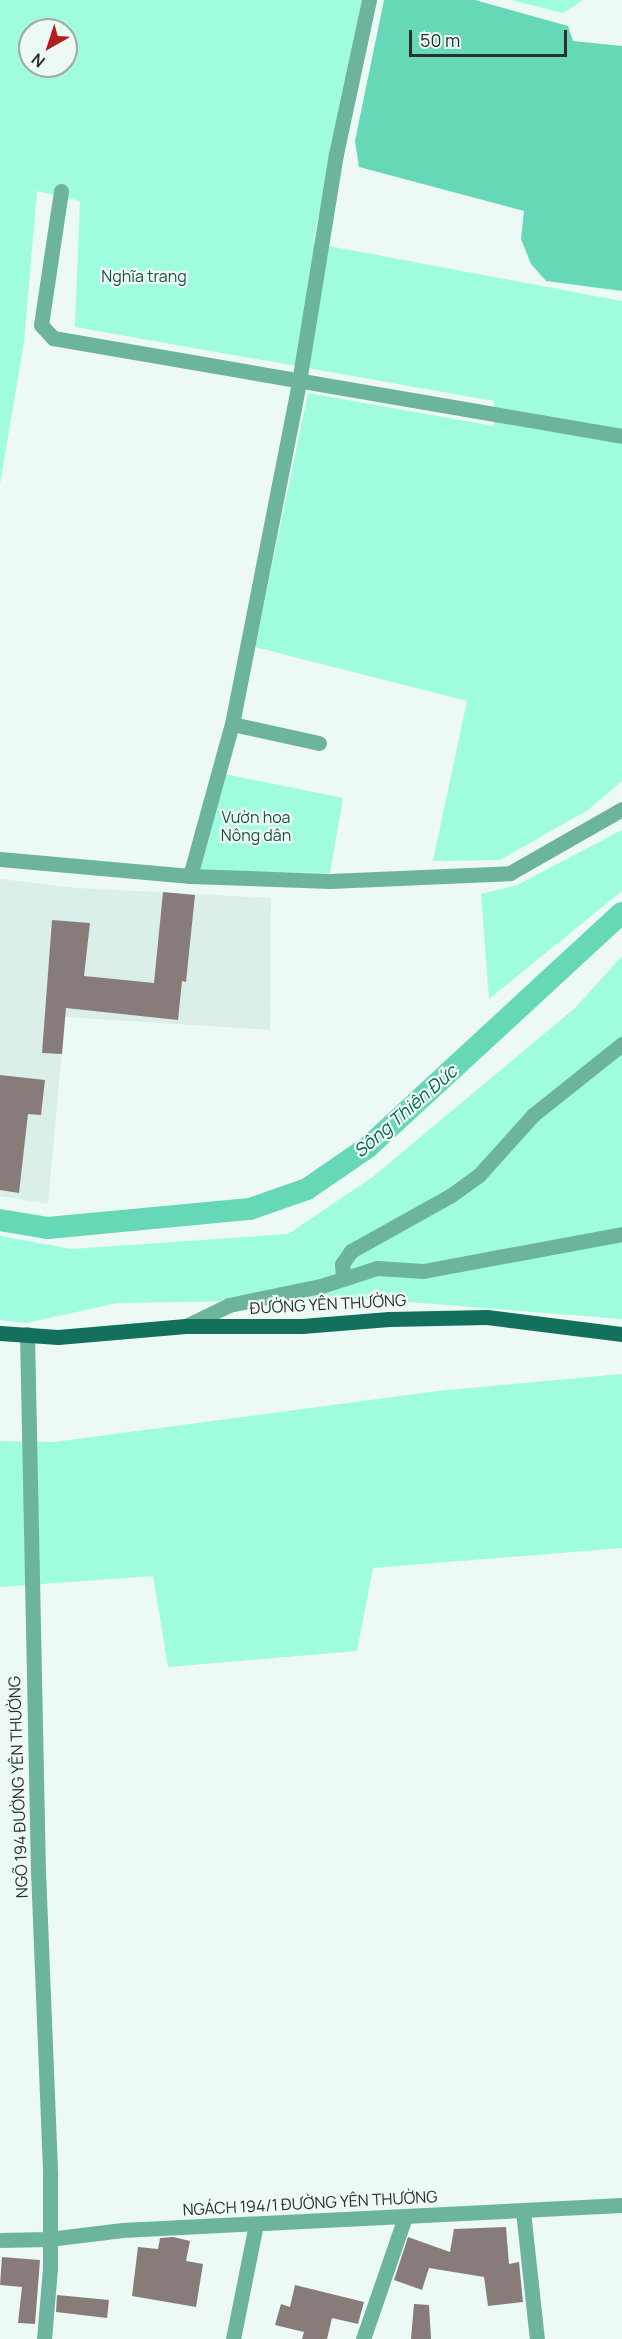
<!DOCTYPE html>
<meta charset="utf-8">
<style>
body{margin:0}
#map{position:relative;width:622px;height:2339px;overflow:hidden;background:#edf9f4;font-family:Manrope,sans-serif}
div>[style]{position:absolute}
[style*='--x']{left:calc(var(--x)*1px);top:calc(var(--y)*1px);width:calc(var(--w)*1px);rotate:calc(var(--a)*1deg)}
.built>*{inset:0;background:#daefe7}
.green>*{inset:0;background:#a0fcdf}
.water>*{inset:0;background:#66d8b7}
.canal>*{height:22px;margin:-11px;padding:0 11px;transform-origin:11px;border-radius:11px;background:#66d8b7}
.building>*{inset:0;background:#887c7b}
.minor>*{height:15px;margin:-7.5px;padding:0 7.5px;transform-origin:7.5px;border-radius:7.5px;background:#6db49e}
.major>*{height:15px;margin:-7.5px;padding:0 7.5px;transform-origin:7.5px;border-radius:7.5px;background:#13705a}
span{translate:-50% -50%;white-space:nowrap;text-align:center;line-height:1.15;-webkit-text-stroke:4.5px #edf9f4;paint-order:stroke}
.park-label{font-size:16px;color:#205143}
.street-label{font-size:16px;color:#2b2f2e}
.water-label{font-size:18px;color:#046651;font-style:italic}
.north{position:absolute;left:18px;top:18px;width:60px;height:60px;box-sizing:border-box;background:#edf9f4;border:2px solid #9fa8a5;border-radius:50%;rotate:219deg;font-size:16px;font-weight:700;line-height:24px;text-align:center;color:#2b2f2e}
.north::after{content:'';display:block;margin:auto;width:21px;height:27px;background:#b01f1d;clip-path:polygon(50% 0,100% 100%,50% 72%,0 100%)}
.scale{position:absolute;left:409px;top:30px;width:158px;height:27px;box-sizing:border-box;border:3px solid #2b2f2e;border-top:0;padding-left:8px;font-size:18px;line-height:21px;white-space:nowrap;color:#2b2f2e;-webkit-text-stroke:4px #edf9f4;paint-order:stroke}
</style>
<div id="map">
<div class="built">
<i style="clip-path:polygon(0 879px,77px 888px,271px 898px,270px 1030px,65px 1017px,48px 1204px,0 1196px)"></i>
</div>
<div class="green">
<i style="clip-path:polygon(evenodd,0 0,362px 0,313px 243px,622px 301px,622px 781px,588px 810px,500px 860px,433px 861px,467px 701px,255px 647px,308px 393px,494px 426px,494px 401px,75px 327px,80px 201px,37px 191px,24px 342px,0 484px,0 0,30px 30px,66px 30px,66px 66px,30px 66px,30px 30px)"></i>
<i style="clip-path:polygon(510px 0,583px 0,563px 13px)"></i>
<i style="clip-path:polygon(224px 774px,343px 798px,330px 873px,196px 871px)"></i>
<i style="clip-path:polygon(622px 830px,622px 891px,489px 999px,481px 894px,517px 885px)"></i>
<i style="clip-path:polygon(622px 956px,622px 1319px,370px 1299px,117px 1303px,27px 1323px,0 1320px,0 1236px,72px 1249px,288px 1234px,374px 1176px,575px 1008px)"></i>
<i style="clip-path:polygon(622px 1374px,622px 1548px,373px 1568px,357px 1651px,168px 1667px,153px 1576px,0 1587px,0 1441px,54px 1442px,438px 1391px)"></i>
</div>
<div class="water">
<i style="clip-path:polygon(384px 0,475px 0,568px 26px,573px 41px,622px 46px,622px 291px,546px 281px,531px 264px,521px 239px,524px 211px,359px 167px,355px 141px)"></i>
</div>
<div class="canal">
<i style="--x:0;--y:1220;--w:49;--a:9.5"></i>
<i style="--x:48;--y:1228;--w:203;--a:-5.4"></i>
<i style="--x:250;--y:1209;--w:60;--a:-19.3"></i>
<i style="--x:307;--y:1189;--w:74;--a:-34.5"></i>
<i style="--x:368;--y:1147;--w:345;--a:-42.7"></i>
</div>
<div class="building">
<i style="clip-path:polygon(163px 892px,195px 895px,186px 982px,182px 981px,178px 1020px,66px 1008px,62px 1054px,42px 1053px,52px 920px,90px 923px,84px 976px,154px 983px)"></i>
<i style="clip-path:polygon(0 1075px,45px 1080px,41px 1115px,28px 1114px,19px 1193px,0 1190px)"></i>
<i style="clip-path:polygon(506px 2227px,509px 2264px,519px 2262px,523px 2302px,488px 2306px,484px 2277px,429px 2268px,422px 2290px,394px 2280px,408px 2237px,450px 2252px,454px 2229px)"></i>
<i style="clip-path:polygon(173px 2237px,190px 2241px,186px 2261px,203px 2264px,196px 2307px,132px 2296px,138px 2247px,158px 2249px,160px 2238px)"></i>
<i style="clip-path:polygon(2px 2257px,40px 2260px,35px 2324px,18px 2323px,22px 2287px,0 2285px)"></i>
<i style="clip-path:polygon(295px 2285px,364px 2302px,358px 2324px,332px 2318px,327px 2339px,302px 2339px,304px 2332px,275px 2325px,281px 2304px,290px 2307px)"></i>
<i style="clip-path:polygon(57px 2295px,109px 2300px,107px 2318px,56px 2312px)"></i>
<i style="clip-path:polygon(414px 2304px,429px 2305px,431px 2339px,411px 2339px)"></i>
</div>
<div class="minor">
<i style="--x:61;--y:191;--w:135;--a:98.5"></i>
<i style="--x:41;--y:325;--w:18;--a:47"></i>
<i style="--x:53;--y:338;--w:577;--a:9.77"></i>
<i style="--x:232;--y:724;--w:89;--a:12.3"></i>
<i style="--x:0;--y:859;--w:191;--a:5.1"></i>
<i style="--x:190;--y:876;--w:140;--a:2"></i>
<i style="--x:330;--y:881;--w:180;--a:-2.5"></i>
<i style="--x:510;--y:873;--w:129;--a:-29.7"></i>
<i style="--x:190;--y:876;--w:158;--a:-74.6"></i>
<i style="--x:232;--y:724;--w:349;--a:-78.9"></i>
<i style="--x:299;--y:382;--w:231;--a:-80.8"></i>
<i style="--x:336;--y:154;--w:157;--a:-77.9"></i>
<i style="--x:343;--y:1276;--w:12;--a:-95"></i>
<i style="--x:342;--y:1264;--w:16;--a:-55"></i>
<i style="--x:351;--y:1251;--w:113;--a:-29.1"></i>
<i style="--x:450;--y:1196;--w:36;--a:-36"></i>
<i style="--x:479;--y:1175;--w:81;--a:-48"></i>
<i style="--x:533;--y:1115;--w:114;--a:-38.6"></i>
<i style="--x:186;--y:1326;--w:48;--a:-26"></i>
<i style="--x:229;--y:1305;--w:94;--a:-11.7"></i>
<i style="--x:321;--y:1286;--w:59;--a:-17.8"></i>
<i style="--x:377;--y:1268;--w:46;--a:3.7"></i>
<i style="--x:423;--y:1271;--w:202;--a:-10.5"></i>
<i style="--x:27;--y:1334;--w:537;--a:88.83"></i>
<i style="--x:38;--y:1871;--w:304;--a:87.7"></i>
<i style="--x:50;--y:2175;--w:93;--a:90"></i>
<i style="--x:50;--y:2268;--w:71;--a:94.8"></i>
<i style="--x:523;--y:2211;--w:129;--a:83.8"></i>
<i style="--x:0;--y:2240;--w:49;--a:-1.2"></i>
<i style="--x:49;--y:2239;--w:74;--a:-7"></i>
<i style="--x:122;--y:2230;--w:501;--a:-2.86"></i>
<i style="--x:233;--y:2339;--w:117;--a:-78.7"></i>
<i style="--x:363;--y:2339;--w:129;--a:-71"></i>
</div>
<div class="major">
<i style="--x:0;--y:1333;--w:58;--a:3.9"></i>
<i style="--x:58;--y:1337;--w:128;--a:-4.9"></i>
<i style="--x:186;--y:1326;--w:116;--a:0"></i>
<i style="--x:302;--y:1326;--w:87;--a:-4.6"></i>
<i style="--x:389;--y:1319;--w:98;--a:-1.2"></i>
<i style="--x:487;--y:1317;--w:136;--a:7.2"></i>
</div>
<div class="park-label">
<span style="left:144px;top:276px">Nghĩa trang</span>
<span style="left:256px;top:826px">Vườn hoa<br>Nông dân</span>
</div>
<div class="street-label">
<span style="left:328px;top:1304px;rotate:-3deg">ĐƯỜNG YÊN THƯỜNG</span>
<span style="left:18px;top:1787px;rotate:-92deg">NGÕ 194 ĐƯỜNG YÊN THƯỜNG</span>
<span style="left:310px;top:2203px;rotate:-3deg">NGÁCH 194/1 ĐƯỜNG YÊN THƯỜNG</span>
</div>
<div class="water-label">
<span style="left:405px;top:1111px;rotate:-41deg">Sông Thiên Đức</span>
</div>
<div class="north">N</div>
<div class="scale">50 m</div>
</div>
